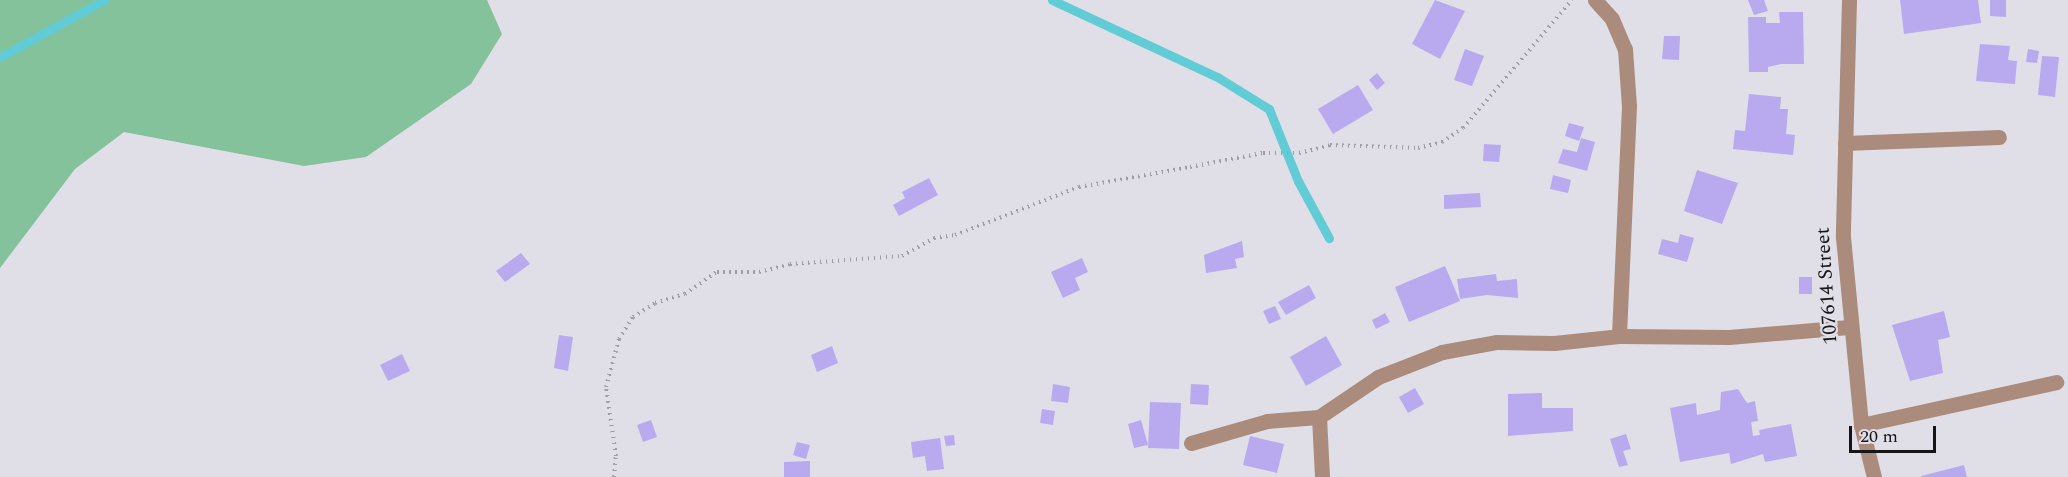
<!DOCTYPE html>
<style>
body{margin:0}
#map{position:relative;width:2068px;height:477px;overflow:hidden;background:#e0dfe7;font-family:Spectral,serif}
div>[style]{position:absolute}
[style*='--x']{left:calc(var(--x)*1px);top:calc(var(--y)*1px);width:calc(var(--w)*1px);rotate:calc(var(--a)*1deg)}
.green>*{inset:0;background:#83c29a}
.stream>*{height:9px;margin:-4.5px;padding:0 4.5px;transform-origin:4.5px;border-radius:4.5px;background:#61cbd6}
.building>*{inset:0;background:#b9aaef}
.path>*{height:4px;margin-top:-2px;transform-origin:0;background:repeating-linear-gradient(90deg,#9e9da4 0 1.5px,transparent 0 6px)}
.minor>*{height:15px;margin:-7.5px;padding:0 7.5px;transform-origin:7.5px;border-radius:7.5px;background:#ab8b7c}
span{translate:-50% -50%;white-space:nowrap;text-align:center;line-height:1.15;-webkit-text-stroke:4.5px #e0dfe7;paint-order:stroke}
.street-label{font-size:20px;color:#161619}
.scale{position:absolute;left:1849px;top:426px;width:87px;height:27px;box-sizing:border-box;border:3px solid #161619;border-top:0;padding-left:8px;font-size:18px;line-height:21px;white-space:nowrap;color:#161619;-webkit-text-stroke:4px #e0dfe7;paint-order:stroke}
</style>
<div id="map">
<div class="green">
<i style="clip-path:polygon(0 0,487px 0,502px 34px,471px 84px,366px 157px,304px 166px,124px 132px,75px 169px,0 268px)"></i>
</div>
<div class="stream">
<i style="--x:1052;--y:0;--w:184;--a:25"></i>
<i style="--x:1219;--y:78;--w:59;--a:31.8"></i>
<i style="--x:1269;--y:109;--w:78;--a:68.1"></i>
<i style="--x:1298;--y:181;--w:65;--a:61.5"></i>
<i style="--x:0;--y:57;--w:119;--a:-28.7"></i>
</div>
<div class="building">
<i style="clip-path:polygon(1435px 0,1465px 11px,1440px 59px,1412px 44px)"></i>
<i style="clip-path:polygon(1748px 0,1764px 0,1768px 11px,1754px 15px)"></i>
<i style="clip-path:polygon(1900px 0,1978px 0,1981px 23px,1904px 34px)"></i>
<i style="clip-path:polygon(1990px 0,2006px 0,2006px 17px,1990px 16px)"></i>
<i style="clip-path:polygon(1779px 12px,1803px 12px,1804px 64px,1781px 64px,1768px 67px,1768px 72px,1749px 72px,1748px 17px,1766px 17px,1766px 23px,1780px 23px)"></i>
<i style="clip-path:polygon(1664px 36px,1680px 36px,1679px 60px,1662px 59px)"></i>
<i style="clip-path:polygon(1980px 44px,2010px 46px,2008px 60px,2017px 61px,2015px 84px,1976px 81px)"></i>
<i style="clip-path:polygon(1465px 49px,1484px 56px,1472px 86px,1454px 80px)"></i>
<i style="clip-path:polygon(2028px 49px,2039px 51px,2037px 63px,2026px 62px)"></i>
<i style="clip-path:polygon(2042px 56px,2059px 57px,2055px 97px,2038px 95px)"></i>
<i style="clip-path:polygon(1377px 73px,1385px 83px,1377px 90px,1369px 80px)"></i>
<i style="clip-path:polygon(1358px 85px,1373px 110px,1333px 134px,1318px 109px)"></i>
<i style="clip-path:polygon(1749px 94px,1781px 97px,1780px 109px,1788px 109px,1786px 134px,1795px 135px,1793px 155px,1733px 149px,1735px 130px,1745px 131px)"></i>
<i style="clip-path:polygon(1569px 123px,1584px 127px,1579px 141px,1565px 136px)"></i>
<i style="clip-path:polygon(1581px 138px,1595px 142px,1587px 171px,1558px 163px,1563px 149px,1577px 152px)"></i>
<i style="clip-path:polygon(1484px 144px,1501px 145px,1499px 162px,1483px 161px)"></i>
<i style="clip-path:polygon(1697px 170px,1738px 183px,1722px 224px,1684px 211px)"></i>
<i style="clip-path:polygon(1553px 175px,1571px 180px,1568px 193px,1550px 189px)"></i>
<i style="clip-path:polygon(929px 178px,938px 195px,899px 216px,893px 205px,905px 198px,902px 192px)"></i>
<i style="clip-path:polygon(1480px 193px,1481px 207px,1444px 209px,1444px 195px)"></i>
<i style="clip-path:polygon(1680px 234px,1694px 238px,1687px 262px,1658px 254px,1662px 239px,1678px 243px)"></i>
<i style="clip-path:polygon(1242px 241px,1244px 257px,1235px 259px,1237px 268px,1206px 273px,1204px 255px)"></i>
<i style="clip-path:polygon(521px 253px,530px 264px,505px 282px,496px 271px)"></i>
<i style="clip-path:polygon(1082px 258px,1088px 272px,1075px 278px,1080px 290px,1063px 298px,1051px 272px)"></i>
<i style="clip-path:polygon(1445px 266px,1460px 301px,1409px 322px,1395px 287px)"></i>
<i style="clip-path:polygon(1496px 274px,1497px 281px,1517px 279px,1518px 298px,1487px 295px,1460px 299px,1457px 279px)"></i>
<i style="clip-path:polygon(1799px 277px,1812px 277px,1812px 294px,1799px 294px)"></i>
<i style="clip-path:polygon(1309px 285px,1316px 298px,1286px 315px,1278px 302px)"></i>
<i style="clip-path:polygon(1275px 306px,1281px 319px,1269px 324px,1263px 311px)"></i>
<i style="clip-path:polygon(1944px 311px,1950px 337px,1938px 340px,1943px 373px,1910px 381px,1892px 325px)"></i>
<i style="clip-path:polygon(1385px 313px,1390px 322px,1376px 329px,1372px 320px)"></i>
<i style="clip-path:polygon(559px 335px,573px 337px,568px 371px,554px 368px)"></i>
<i style="clip-path:polygon(1326px 336px,1342px 365px,1306px 386px,1290px 357px)"></i>
<i style="clip-path:polygon(832px 346px,838px 363px,817px 372px,811px 355px)"></i>
<i style="clip-path:polygon(402px 354px,410px 371px,388px 381px,380px 365px)"></i>
<i style="clip-path:polygon(1053px 384px,1070px 387px,1068px 403px,1051px 401px)"></i>
<i style="clip-path:polygon(1191px 384px,1209px 385px,1208px 405px,1190px 404px)"></i>
<i style="clip-path:polygon(1415px 388px,1424px 404px,1408px 413px,1399px 397px)"></i>
<i style="clip-path:polygon(1738px 389px,1747px 403px,1755px 401px,1758px 421px,1751px 422px,1753px 436px,1760px 435px,1759px 430px,1791px 424px,1797px 456px,1765px 462px,1763px 454px,1731px 464px,1729px 453px,1680px 462px,1670px 408px,1696px 403px,1697px 415px,1720px 410px,1721px 392px)"></i>
<i style="clip-path:polygon(1542px 393px,1542px 408px,1573px 408px,1573px 431px,1508px 436px,1508px 394px)"></i>
<i style="clip-path:polygon(1150px 402px,1181px 403px,1179px 449px,1148px 448px)"></i>
<i style="clip-path:polygon(1042px 409px,1055px 411px,1053px 425px,1040px 423px)"></i>
<i style="clip-path:polygon(651px 420px,657px 437px,643px 442px,637px 425px)"></i>
<i style="clip-path:polygon(1141px 420px,1148px 445px,1134px 448px,1128px 424px)"></i>
<i style="clip-path:polygon(1626px 434px,1631px 449px,1623px 451px,1628px 465px,1619px 467px,1610px 439px)"></i>
<i style="clip-path:polygon(954px 435px,955px 445px,946px 446px,944px 436px)"></i>
<i style="clip-path:polygon(1250px 436px,1284px 444px,1277px 473px,1243px 465px)"></i>
<i style="clip-path:polygon(940px 438px,944px 469px,927px 471px,925px 456px,913px 458px,911px 442px)"></i>
<i style="clip-path:polygon(797px 442px,810px 445px,806px 459px,793px 455px)"></i>
<i style="clip-path:polygon(810px 461px,810px 477px,784px 477px,784px 462px)"></i>
<i style="clip-path:polygon(1964px 465px,1967px 477px,1921px 477px,1921px 476px)"></i>
</div>
<div class="path">
<i style="--x:614;--y:477;--w:21;--a:-85"></i>
<i style="--x:616;--y:456;--w:70;--a:-98.2"></i>
<i style="--x:606;--y:387;--w:50;--a:-74.8"></i>
<i style="--x:619;--y:339;--w:26;--a:-58"></i>
<i style="--x:633;--y:317;--w:26;--a:-32"></i>
<i style="--x:655;--y:303;--w:31;--a:-17"></i>
<i style="--x:685;--y:294;--w:39;--a:-35"></i>
<i style="--x:717;--y:272;--w:42;--a:0"></i>
<i style="--x:759;--y:272;--w:32;--a:-14"></i>
<i style="--x:790;--y:264;--w:112;--a:-4.1"></i>
<i style="--x:902;--y:256;--w:37;--a:-29"></i>
<i style="--x:934;--y:238;--w:21;--a:-8"></i>
<i style="--x:955;--y:235;--w:133;--a:-21.2"></i>
<i style="--x:1079;--y:187;--w:113;--a:-10.2"></i>
<i style="--x:1190;--y:167;--w:74;--a:-10.9"></i>
<i style="--x:1263;--y:153;--w:36;--a:0"></i>
<i style="--x:1299;--y:153;--w:32;--a:-14"></i>
<i style="--x:1330;--y:145;--w:88;--a:2"></i>
<i style="--x:1418;--y:148;--w:25;--a:-14"></i>
<i style="--x:1442;--y:142;--w:25;--a:-34"></i>
<i style="--x:1463;--y:128;--w:168;--a:-49.6"></i>
</div>
<div class="minor">
<i style="--x:1595;--y:0;--w:25;--a:48"></i>
<i style="--x:1612;--y:19;--w:33;--a:67"></i>
<i style="--x:1625;--y:49;--w:57;--a:86"></i>
<i style="--x:1629;--y:106;--w:230;--a:92.5"></i>
<i style="--x:1849;--y:0;--w:237;--a:91.5"></i>
<i style="--x:1843;--y:237;--w:189;--a:84.5"></i>
<i style="--x:1861;--y:425;--w:54;--a:76"></i>
<i style="--x:1845;--y:143;--w:154;--a:-2.2"></i>
<i style="--x:1319;--y:417;--w:60;--a:87.1"></i>
<i style="--x:1861;--y:425;--w:200;--a:-12.4"></i>
<i style="--x:1191;--y:443;--w:79;--a:-16.1"></i>
<i style="--x:1267;--y:421;--w:52;--a:-4.4"></i>
<i style="--x:1319;--y:417;--w:71;--a:-34.1"></i>
<i style="--x:1378;--y:377;--w:69;--a:-21.3"></i>
<i style="--x:1442;--y:352;--w:56;--a:-10.3"></i>
<i style="--x:1497;--y:342;--w:57;--a:1"></i>
<i style="--x:1554;--y:343;--w:65;--a:-6.1"></i>
<i style="--x:1619;--y:336;--w:110;--a:0.5"></i>
<i style="--x:1729;--y:337;--w:120;--a:-4.8"></i>
</div>
<div class="street-label">
<span style="left:1827px;top:286px;rotate:-94deg">107614 Street</span>
</div>
<div class="scale">20 m</div>
</div>
